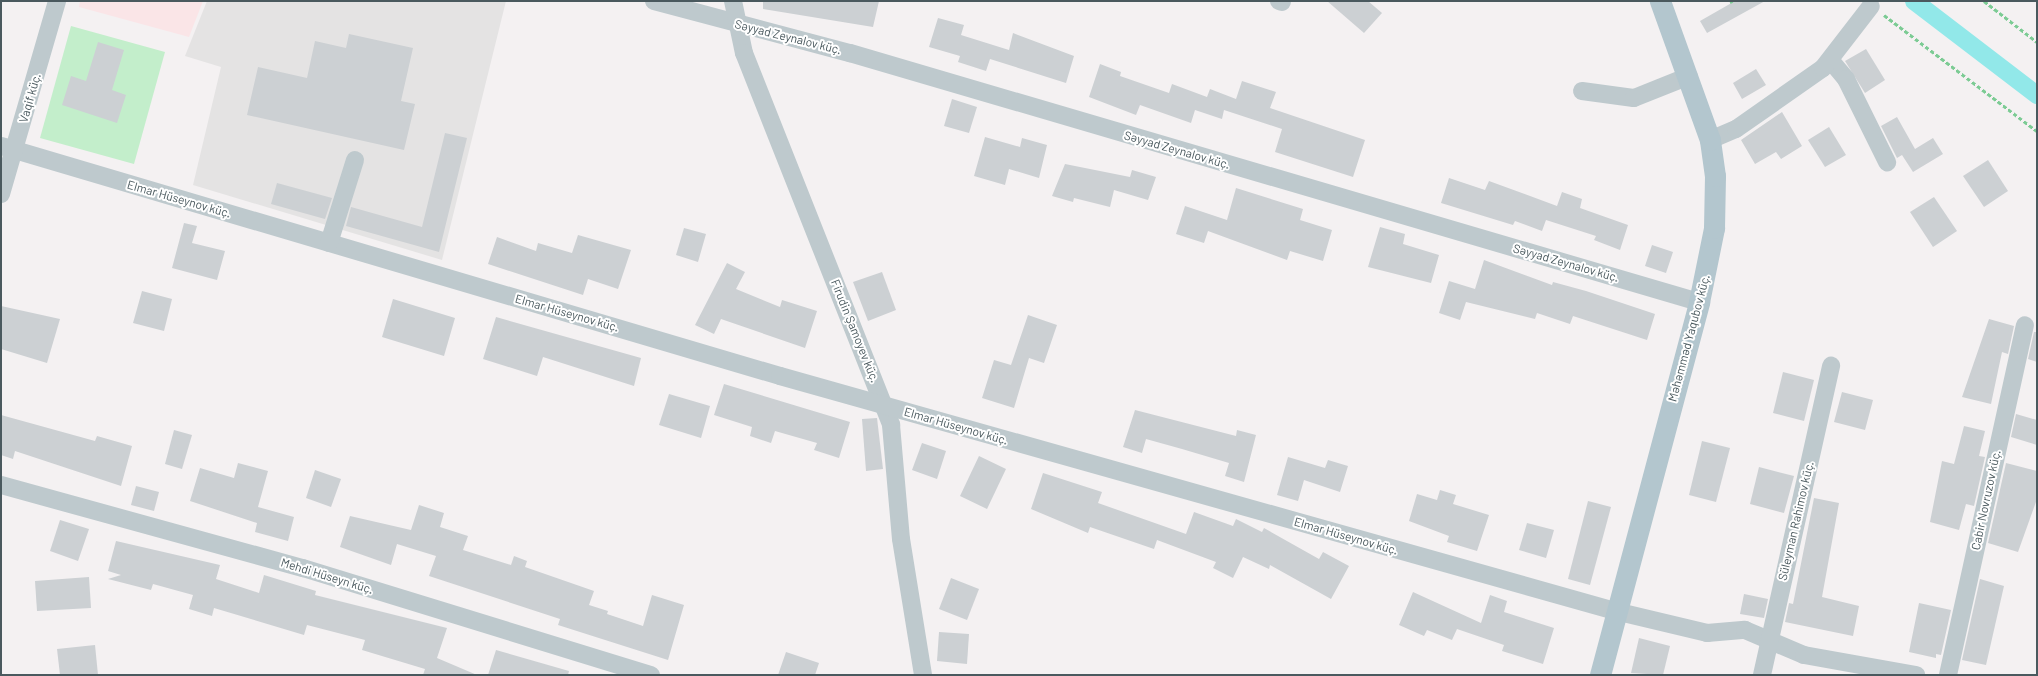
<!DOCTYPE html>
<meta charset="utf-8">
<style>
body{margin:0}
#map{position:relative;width:2038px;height:676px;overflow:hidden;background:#f4f1f2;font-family:Barlow,sans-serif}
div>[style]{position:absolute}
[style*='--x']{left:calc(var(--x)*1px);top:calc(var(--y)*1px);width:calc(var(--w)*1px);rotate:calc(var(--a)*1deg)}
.education>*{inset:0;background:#e4e3e3}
.medical>*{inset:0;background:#fae5e7}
.green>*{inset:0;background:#c3eecb}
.canal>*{height:18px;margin:-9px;padding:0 9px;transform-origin:9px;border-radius:9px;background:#92e8e9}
.building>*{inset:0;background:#ccd0d3}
.path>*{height:3px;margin-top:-1.5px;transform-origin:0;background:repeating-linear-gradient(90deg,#7ccb94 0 4px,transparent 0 6.5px)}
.minor>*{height:18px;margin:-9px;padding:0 9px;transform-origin:9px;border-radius:9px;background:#bec9cd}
.major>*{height:21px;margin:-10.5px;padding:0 10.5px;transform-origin:10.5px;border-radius:10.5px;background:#b3c6ce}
span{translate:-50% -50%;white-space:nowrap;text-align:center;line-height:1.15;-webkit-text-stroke:4px #fff;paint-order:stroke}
.street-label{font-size:12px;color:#4a595e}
.frame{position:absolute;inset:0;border:2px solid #4a595e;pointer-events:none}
</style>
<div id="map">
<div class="education">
<i style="clip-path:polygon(207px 1px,506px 1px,442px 260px,193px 185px,221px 67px,185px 56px)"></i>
</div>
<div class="medical">
<i style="clip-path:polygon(80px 1px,203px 1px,189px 37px,79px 7px)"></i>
</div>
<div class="green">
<i style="clip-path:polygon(71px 26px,165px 52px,134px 164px,40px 138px)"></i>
</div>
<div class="canal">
<i style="--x:1914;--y:1;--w:155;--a:37.4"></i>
</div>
<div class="building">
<i style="clip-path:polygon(763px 1px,879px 1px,873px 27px,763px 9px)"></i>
<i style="clip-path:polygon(1327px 1px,1368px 1px,1382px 13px,1364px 33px)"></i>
<i style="clip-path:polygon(1735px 1px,1765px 1px,1707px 33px,1700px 21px)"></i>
<i style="clip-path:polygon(938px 18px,964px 25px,961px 35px,1009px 50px,1013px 33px,1074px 56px,1066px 83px,990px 59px,986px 71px,958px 62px,960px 56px,929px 47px)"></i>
<i style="clip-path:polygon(349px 34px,413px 48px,401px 101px,415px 104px,404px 150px,247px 115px,258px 67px,307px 78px,315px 41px,346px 48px)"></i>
<i style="clip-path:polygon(98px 42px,124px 50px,112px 90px,126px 95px,117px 123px,62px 105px,71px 76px,86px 81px)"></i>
<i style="clip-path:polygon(1866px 49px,1885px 80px,1865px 93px,1845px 61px)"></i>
<i style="clip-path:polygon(1100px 64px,1121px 72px,1120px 76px,1169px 93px,1172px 84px,1207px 97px,1210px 89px,1236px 99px,1242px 81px,1276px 92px,1270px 108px,1365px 140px,1353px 177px,1275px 152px,1282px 129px,1224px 110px,1222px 119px,1195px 110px,1191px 123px,1140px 105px,1136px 115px,1089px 97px)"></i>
<i style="clip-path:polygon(1756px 69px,1766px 85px,1742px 99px,1733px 83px)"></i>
<i style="clip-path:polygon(952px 99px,977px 107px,969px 133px,944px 126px)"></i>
<i style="clip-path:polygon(1782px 112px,1802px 146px,1781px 159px,1776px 152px,1755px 164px,1741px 140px)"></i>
<i style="clip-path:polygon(1897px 117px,1915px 149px,1933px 138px,1943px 154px,1913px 172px,1902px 155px,1897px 158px,1881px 126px)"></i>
<i style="clip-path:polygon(1829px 127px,1846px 155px,1825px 167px,1808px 140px)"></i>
<i style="clip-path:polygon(445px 133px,467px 138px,439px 252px,346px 226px,351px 207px,422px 227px)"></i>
<i style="clip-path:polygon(985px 137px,1020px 147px,1022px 138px,1047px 145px,1039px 178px,1009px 169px,1005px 185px,974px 176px)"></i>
<i style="clip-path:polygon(1988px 160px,2008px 191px,1984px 207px,1963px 176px)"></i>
<i style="clip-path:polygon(1065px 164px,1130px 177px,1132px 170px,1156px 177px,1148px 200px,1114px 190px,1110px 207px,1074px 198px,1073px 202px,1052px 196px)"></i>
<i style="clip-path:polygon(1449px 178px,1485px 190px,1489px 181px,1557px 206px,1562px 192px,1582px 199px,1580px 208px,1628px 225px,1620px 250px,1594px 240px,1596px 236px,1546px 220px,1542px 231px,1515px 221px,1513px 225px,1441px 203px)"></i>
<i style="clip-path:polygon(277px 183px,332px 198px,325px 219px,271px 204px)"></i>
<i style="clip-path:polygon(1236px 188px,1303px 209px,1300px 220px,1332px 230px,1323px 261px,1290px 251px,1287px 260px,1208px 231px,1204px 243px,1176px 234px,1185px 206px,1227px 220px)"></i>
<i style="clip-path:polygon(1934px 197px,1957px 231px,1933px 247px,1910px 212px)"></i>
<i style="clip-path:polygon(184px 223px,197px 226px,192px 243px,225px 251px,217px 280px,172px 268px)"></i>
<i style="clip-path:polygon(1380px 227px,1405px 234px,1403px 244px,1439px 255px,1431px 283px,1368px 267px)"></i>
<i style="clip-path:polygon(684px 228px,706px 234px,698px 262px,676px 255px)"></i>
<i style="clip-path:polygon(578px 235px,631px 250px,618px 289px,588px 279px,583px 295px,488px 264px,497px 237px,536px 251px,538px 243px,572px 253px)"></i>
<i style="clip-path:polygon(1652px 245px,1673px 252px,1666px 273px,1645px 266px)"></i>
<i style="clip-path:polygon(1484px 260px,1552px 285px,1553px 282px,1586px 291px,1655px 314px,1647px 340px,1573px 316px,1570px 324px,1537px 313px,1535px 319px,1466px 302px,1460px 320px,1439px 313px,1449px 281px,1475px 289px)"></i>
<i style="clip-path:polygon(727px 263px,745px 272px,736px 289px,780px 307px,782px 300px,817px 311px,805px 348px,721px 319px,714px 334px,695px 325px)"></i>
<i style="clip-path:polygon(882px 272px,896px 310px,868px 321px,853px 282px)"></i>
<i style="clip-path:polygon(142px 291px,172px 299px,164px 331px,133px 323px)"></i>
<i style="clip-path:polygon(393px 299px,455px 318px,444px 356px,382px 337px)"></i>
<i style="clip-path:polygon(1px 306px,60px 319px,47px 363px,1px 349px)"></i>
<i style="clip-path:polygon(1028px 315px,1057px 325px,1044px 363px,1029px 358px,1014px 408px,982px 398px,994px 360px,1011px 365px)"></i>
<i style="clip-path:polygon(496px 317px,641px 358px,634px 386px,543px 357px,537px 376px,483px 359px)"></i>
<i style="clip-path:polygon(1989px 319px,2014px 326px,2008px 354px,2002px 352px,1991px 404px,1962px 397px)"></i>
<i style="clip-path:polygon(2034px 332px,2037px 332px,2037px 362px,2028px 359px)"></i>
<i style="clip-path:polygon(1783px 372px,1814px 380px,1804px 421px,1773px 413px)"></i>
<i style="clip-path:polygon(724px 384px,850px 422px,839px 458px,814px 450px,817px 443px,775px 431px,771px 443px,750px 436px,752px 427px,714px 415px)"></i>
<i style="clip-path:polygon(1842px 392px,1873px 400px,1865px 430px,1834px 422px)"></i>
<i style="clip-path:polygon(669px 394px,710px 406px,701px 438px,659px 425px)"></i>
<i style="clip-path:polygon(1135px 410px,1236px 436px,1237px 430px,1256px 435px,1244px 482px,1225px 476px,1229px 463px,1182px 449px,1146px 439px,1142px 453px,1123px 447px)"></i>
<i style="clip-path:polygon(2016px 414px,2037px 420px,2037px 445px,2011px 437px)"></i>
<i style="clip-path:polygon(1px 415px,95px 441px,97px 436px,132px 446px,121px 486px,15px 451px,13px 459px,1px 455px)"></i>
<i style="clip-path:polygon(877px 418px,883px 469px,866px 471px,862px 419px)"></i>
<i style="clip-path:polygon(1964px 426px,1985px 431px,1979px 456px,1985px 457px,1974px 506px,1966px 504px,1959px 530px,1930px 522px,1942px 461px,1954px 464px)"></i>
<i style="clip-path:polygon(174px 430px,192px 435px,182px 469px,165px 464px)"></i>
<i style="clip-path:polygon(1702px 441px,1730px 448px,1716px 502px,1689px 495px)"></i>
<i style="clip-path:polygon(922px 443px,946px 451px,937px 479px,912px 470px)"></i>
<i style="clip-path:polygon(979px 456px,1006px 469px,987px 509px,960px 496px)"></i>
<i style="clip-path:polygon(1288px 457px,1325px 468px,1328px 460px,1348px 466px,1340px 492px,1304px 480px,1298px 501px,1277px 495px)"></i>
<i style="clip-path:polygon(238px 463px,268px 471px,258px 507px,294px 517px,288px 541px,255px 532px,257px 523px,190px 501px,200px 468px,234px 478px)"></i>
<i style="clip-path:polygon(2006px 463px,2037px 471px,2037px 499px,2018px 552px,1988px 543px)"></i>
<i style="clip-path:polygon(1759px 467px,1794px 476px,1784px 513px,1750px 504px)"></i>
<i style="clip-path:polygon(315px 470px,341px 479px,331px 507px,306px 498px)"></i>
<i style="clip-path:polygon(1043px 473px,1102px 492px,1098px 503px,1186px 534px,1194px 512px,1233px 526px,1236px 519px,1262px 532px,1264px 528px,1319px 559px,1323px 552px,1349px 566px,1331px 599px,1270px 565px,1269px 569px,1243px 557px,1233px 578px,1213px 568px,1216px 562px,1157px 540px,1154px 549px,1090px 527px,1088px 533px,1031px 509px)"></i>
<i style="clip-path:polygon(136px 486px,159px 492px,154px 511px,131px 505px)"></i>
<i style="clip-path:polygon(1440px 490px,1456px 495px,1453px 504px,1489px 515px,1477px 551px,1447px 542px,1449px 536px,1409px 521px,1417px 494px,1437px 500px)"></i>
<i style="clip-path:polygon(1814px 498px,1839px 503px,1822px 597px,1859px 606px,1853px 636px,1785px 622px,1789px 603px,1793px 604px)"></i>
<i style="clip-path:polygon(1588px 501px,1611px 507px,1590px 585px,1568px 579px)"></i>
<i style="clip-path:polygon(419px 505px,444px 513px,440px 527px,468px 536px,463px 550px,511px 565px,514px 556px,527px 561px,525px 567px,594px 591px,589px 605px,608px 611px,607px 614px,643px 626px,652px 595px,684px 605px,668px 660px,558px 625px,560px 619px,429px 576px,436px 556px,397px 544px,391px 565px,340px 547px,350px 516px,411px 530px)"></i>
<i style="clip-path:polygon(60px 520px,89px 529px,78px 561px,50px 551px)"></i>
<i style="clip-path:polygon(1527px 523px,1554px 530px,1546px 558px,1519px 550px)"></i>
<i style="clip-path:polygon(116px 541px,220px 565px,216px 579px,259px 593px,264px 575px,316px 591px,315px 595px,447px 628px,437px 658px,477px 675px,423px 675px,425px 669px,362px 650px,365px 640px,307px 625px,304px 635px,214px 608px,212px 616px,189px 609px,193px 595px,153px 584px,151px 590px,108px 579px,121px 575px,108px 571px)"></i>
<i style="clip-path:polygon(89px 577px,91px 608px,37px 611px,35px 581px)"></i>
<i style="clip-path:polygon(951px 578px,979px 589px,967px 620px,939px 609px)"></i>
<i style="clip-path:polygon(1980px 579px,2004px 586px,1986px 665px,1962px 660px)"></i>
<i style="clip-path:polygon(1413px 592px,1481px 623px,1490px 595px,1507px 601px,1504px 612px,1554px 628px,1543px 664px,1502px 651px,1504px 645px,1457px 629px,1452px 640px,1427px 630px,1424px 636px,1399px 625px)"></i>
<i style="clip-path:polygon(1744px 594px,1768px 599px,1764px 618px,1740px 614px)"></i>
<i style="clip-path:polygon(1919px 603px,1951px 610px,1941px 655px,1936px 654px,1936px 658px,1909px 652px)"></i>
<i style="clip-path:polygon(939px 632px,969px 634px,967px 664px,937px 661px)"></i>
<i style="clip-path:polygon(1639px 638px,1670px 646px,1663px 675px,1631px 673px)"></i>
<i style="clip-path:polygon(95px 645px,98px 675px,60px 675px,57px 649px)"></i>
<i style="clip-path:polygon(496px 650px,569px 671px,568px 675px,488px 675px)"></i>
<i style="clip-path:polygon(786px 652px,819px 663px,815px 675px,778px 675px)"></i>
</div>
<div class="path">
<i style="--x:1731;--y:1;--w:2;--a:63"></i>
<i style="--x:1984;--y:1;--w:67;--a:37.7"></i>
<i style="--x:1884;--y:15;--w:192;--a:37.2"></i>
</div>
<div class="minor">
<i style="--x:654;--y:1;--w:203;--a:14.9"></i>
<i style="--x:850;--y:53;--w:885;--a:16.35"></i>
<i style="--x:733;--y:1;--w:53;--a:78.1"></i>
<i style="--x:744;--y:53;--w:400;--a:68.4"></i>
<i style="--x:891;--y:425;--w:114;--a:85"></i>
<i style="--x:901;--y:539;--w:138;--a:80.8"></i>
<i style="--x:1279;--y:1;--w:3;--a:18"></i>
<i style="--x:1831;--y:61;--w:23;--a:50"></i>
<i style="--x:1846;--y:79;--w:93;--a:63.7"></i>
<i style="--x:1582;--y:91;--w:52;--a:7.7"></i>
<i style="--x:1634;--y:98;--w:59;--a:-21.8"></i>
<i style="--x:1710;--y:140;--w:28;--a:-23"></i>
<i style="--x:1736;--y:129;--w:106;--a:-35"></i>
<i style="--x:1823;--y:68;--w:78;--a:-52.3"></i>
<i style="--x:1;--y:146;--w:812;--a:16.45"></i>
<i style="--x:780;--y:376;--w:867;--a:15.72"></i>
<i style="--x:1615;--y:611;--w:95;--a:13.4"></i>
<i style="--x:1707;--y:633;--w:38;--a:-5"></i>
<i style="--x:1745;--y:630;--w:64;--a:23"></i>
<i style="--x:1804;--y:655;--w:114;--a:10.1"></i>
<i style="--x:1;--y:194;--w:201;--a:-73.8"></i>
<i style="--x:329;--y:243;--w:87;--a:-72.6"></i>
<i style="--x:1;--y:485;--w:313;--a:15.4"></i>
<i style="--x:303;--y:568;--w:364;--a:17.1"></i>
<i style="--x:1762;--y:675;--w:317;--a:-77.4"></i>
<i style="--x:1948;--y:675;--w:358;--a:-77.6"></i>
</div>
<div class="major">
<i style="--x:1600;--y:675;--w:386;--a:-75.1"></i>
<i style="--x:1699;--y:302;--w:76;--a:-78.5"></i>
<i style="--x:1714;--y:228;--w:52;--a:-88.9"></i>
<i style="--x:1715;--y:176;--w:36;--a:-98"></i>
<i style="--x:1710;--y:140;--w:148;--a:-109.8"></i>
</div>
<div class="street-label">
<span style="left:788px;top:37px;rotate:14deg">Səyyad Zeynalov küç.</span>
<span style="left:30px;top:98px;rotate:-74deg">Vaqif küç.</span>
<span style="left:1177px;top:150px;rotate:16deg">Səyyad Zeynalov küç.</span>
<span style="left:179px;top:199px;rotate:16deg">Elmar Hüseynov küç.</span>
<span style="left:1566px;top:263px;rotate:16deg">Səyyad Zeynalov küç.</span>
<span style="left:567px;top:313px;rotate:16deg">Elmar Hüseynov küç.</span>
<span style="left:855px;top:331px;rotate:68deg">Firudin Şamoyev küç.</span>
<span style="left:1689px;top:338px;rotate:-75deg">Məhəmməd Yaqubov küç.</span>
<span style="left:956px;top:426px;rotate:16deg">Elmar Hüseynov küç.</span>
<span style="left:1986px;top:500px;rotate:-78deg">Cabir Novruzov küç.</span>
<span style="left:1796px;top:521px;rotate:-77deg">Süleyman Rahimov küç.</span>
<span style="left:1346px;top:536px;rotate:16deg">Elmar Hüseynov küç.</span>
<span style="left:327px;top:576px;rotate:17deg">Mehdi Hüseyn küç.</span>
</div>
<div class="frame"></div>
</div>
